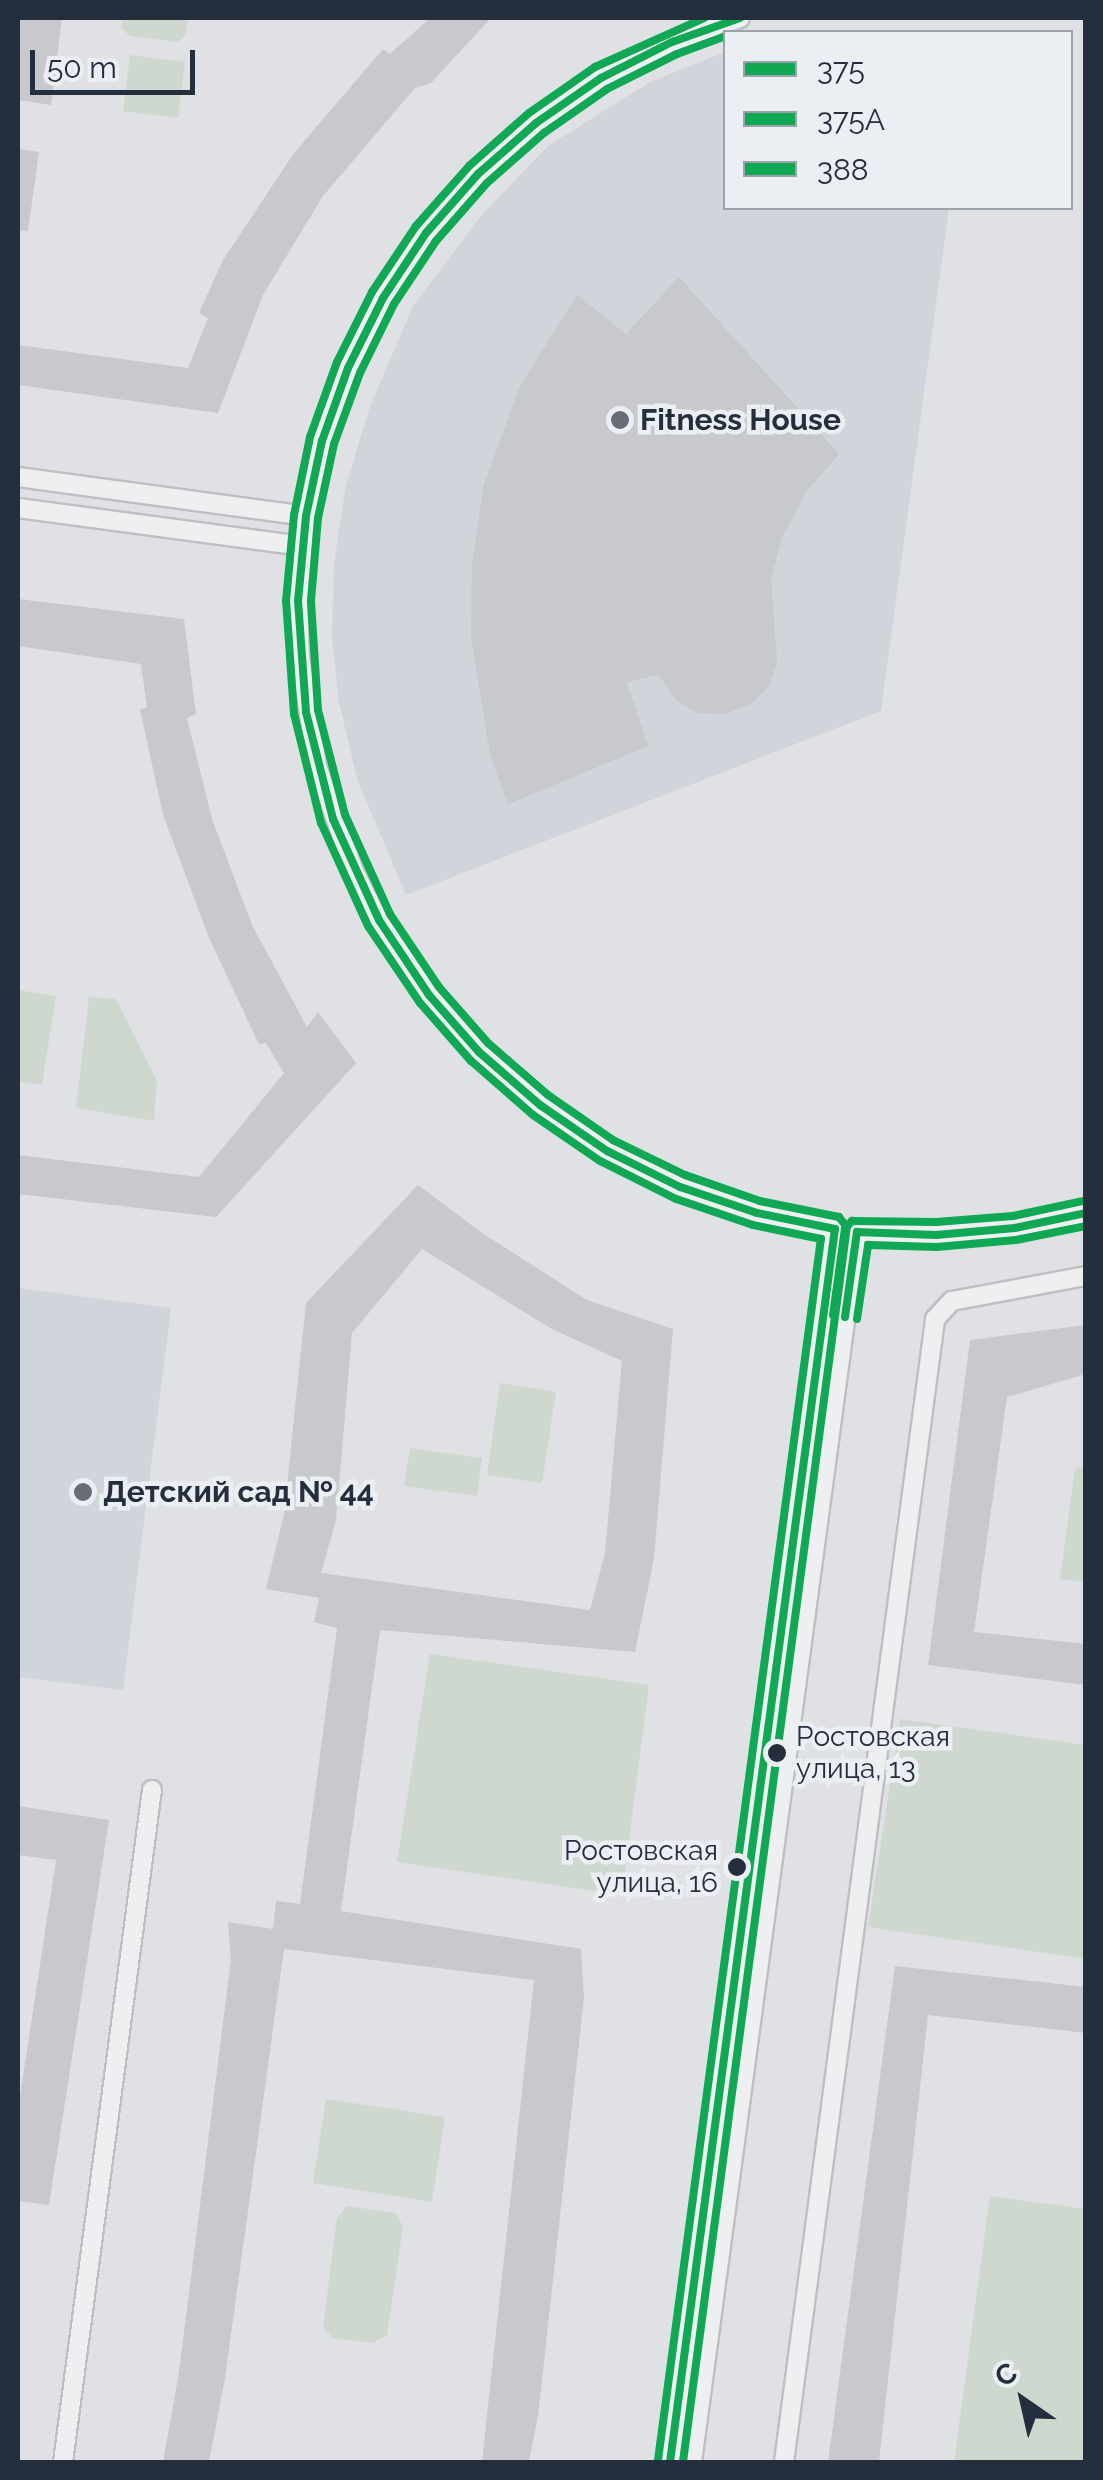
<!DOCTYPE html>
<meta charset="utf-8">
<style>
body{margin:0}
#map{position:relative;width:1103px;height:2480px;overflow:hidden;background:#dfe1e4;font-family:Raleway,sans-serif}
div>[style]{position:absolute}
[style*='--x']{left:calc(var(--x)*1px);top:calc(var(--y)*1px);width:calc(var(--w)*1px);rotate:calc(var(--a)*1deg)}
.built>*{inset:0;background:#d0d4db}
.green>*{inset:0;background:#cfd8cf}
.building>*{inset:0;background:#c7c9cc}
.roads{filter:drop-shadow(2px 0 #bdbfc2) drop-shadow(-2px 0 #bdbfc2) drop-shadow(0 2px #bdbfc2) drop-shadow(0 -2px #bdbfc2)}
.minor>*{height:18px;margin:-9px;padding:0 9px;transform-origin:9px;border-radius:9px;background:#eeeff1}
.bus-1>*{height:8px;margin:-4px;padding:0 4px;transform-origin:4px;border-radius:4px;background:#10a855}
.bus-2>*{height:8px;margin:-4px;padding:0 4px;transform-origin:4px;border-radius:4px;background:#10a855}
.bus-3>*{height:8px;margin:-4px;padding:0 4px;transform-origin:4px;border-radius:4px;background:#10a855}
.dots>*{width:28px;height:28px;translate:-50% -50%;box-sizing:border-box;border:5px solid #ebeff4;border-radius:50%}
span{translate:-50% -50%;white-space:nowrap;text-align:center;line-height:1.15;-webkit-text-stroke:9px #ebeff4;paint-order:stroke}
.bus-label{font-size:28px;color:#252e3d}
.left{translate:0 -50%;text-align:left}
.right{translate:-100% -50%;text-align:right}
.poi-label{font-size:30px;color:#252e3d;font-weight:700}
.frame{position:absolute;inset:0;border:20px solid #252e3d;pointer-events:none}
.legend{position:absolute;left:723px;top:30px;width:350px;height:180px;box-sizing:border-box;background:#ebeff4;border:2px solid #9ca2ab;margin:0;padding:12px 18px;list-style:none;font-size:30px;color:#252e3d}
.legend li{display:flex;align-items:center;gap:20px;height:50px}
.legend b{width:50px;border:2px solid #9ca2ab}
.north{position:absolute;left:973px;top:2350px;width:100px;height:100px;-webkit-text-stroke:8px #ebeff4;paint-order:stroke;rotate:326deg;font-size:28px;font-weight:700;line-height:40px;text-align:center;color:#252e3d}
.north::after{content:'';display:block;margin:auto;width:35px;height:45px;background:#252e3d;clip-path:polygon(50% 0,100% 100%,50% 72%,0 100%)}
.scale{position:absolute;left:30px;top:50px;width:165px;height:45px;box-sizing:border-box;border:5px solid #252e3d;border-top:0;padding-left:12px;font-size:30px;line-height:35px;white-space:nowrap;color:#252e3d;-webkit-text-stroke:8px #ebeff4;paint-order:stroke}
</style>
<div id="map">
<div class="built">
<i style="clip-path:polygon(725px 52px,726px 208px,949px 208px,881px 711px,406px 895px,357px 779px,339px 702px,332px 638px,334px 565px,345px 490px,369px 409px,413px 306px,480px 217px,548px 146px,650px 82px)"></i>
<i style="clip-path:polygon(18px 1288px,171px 1308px,123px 1690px,18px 1677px)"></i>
</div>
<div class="green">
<i style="clip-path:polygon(123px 18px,188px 18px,185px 36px,178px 42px,130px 36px,121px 28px)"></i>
<i style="clip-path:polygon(130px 55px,185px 62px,178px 118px,123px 111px)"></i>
<i style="clip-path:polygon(18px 990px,56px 996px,42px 1085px,18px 1081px)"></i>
<i style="clip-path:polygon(89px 997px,116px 999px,157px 1081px,154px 1121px,76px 1108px)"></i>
<i style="clip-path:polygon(500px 1383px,556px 1392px,542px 1483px,487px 1475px)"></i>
<i style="clip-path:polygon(410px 1448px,482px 1458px,477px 1496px,404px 1486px)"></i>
<i style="clip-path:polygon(1085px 1466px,1086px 1466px,1085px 1582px,1060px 1579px,1075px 1469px)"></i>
<i style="clip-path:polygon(430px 1654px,649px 1685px,622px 1895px,397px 1862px)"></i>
<i style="clip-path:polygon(900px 1719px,1085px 1745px,1085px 1959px,868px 1927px)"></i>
<i style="clip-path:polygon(326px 2099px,445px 2117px,432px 2202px,313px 2183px)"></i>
<i style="clip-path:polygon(990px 2196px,1085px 2209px,1084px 2462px,954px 2462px)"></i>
<i style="clip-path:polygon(347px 2206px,396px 2213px,403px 2227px,387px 2335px,373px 2343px,332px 2338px,323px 2327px,337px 2218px)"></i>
</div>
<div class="building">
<i style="clip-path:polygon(18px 18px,62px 18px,51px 105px,18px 100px)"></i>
<i style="clip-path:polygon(430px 18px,491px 18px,431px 83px,415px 88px,323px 196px,263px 295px,218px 413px,18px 385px,18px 345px,188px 368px,208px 318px,199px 313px,223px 260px,294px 153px,383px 49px,390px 54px)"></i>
<i style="clip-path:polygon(18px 149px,39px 152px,28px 231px,18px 230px)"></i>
<i style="clip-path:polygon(679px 277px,839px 454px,806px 492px,782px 538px,771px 579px,777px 661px,770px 685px,751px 704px,724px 714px,696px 713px,674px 698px,659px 675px,627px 682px,648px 746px,508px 804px,490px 755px,471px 637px,472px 563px,484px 484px,520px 386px,577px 295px,626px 334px)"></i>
<i style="clip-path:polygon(18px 599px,184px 619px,196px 714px,187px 718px,212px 819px,252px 925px,307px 1027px,318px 1012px,356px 1063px,216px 1217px,18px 1194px,18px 1155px,199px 1177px,284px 1073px,266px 1043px,259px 1044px,209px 938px,163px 815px,140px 709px,147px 708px,141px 664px,18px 646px)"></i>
<i style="clip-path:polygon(evenodd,418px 1185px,482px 1233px,587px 1300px,673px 1329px,654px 1559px,635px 1652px,380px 1630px,341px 1911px,581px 1949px,584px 1998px,538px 2416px,529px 2462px,482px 2462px,534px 1980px,284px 1949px,225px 2378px,209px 2462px,163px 2462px,179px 2372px,231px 1960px,228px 1922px,273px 1929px,276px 1901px,300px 1904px,337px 1628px,314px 1622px,319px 1598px,266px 1589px,284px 1514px,306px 1303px,418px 1185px,422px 1249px,552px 1329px,622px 1361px,605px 1553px,590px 1610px,321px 1573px,336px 1520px,352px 1333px,422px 1249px)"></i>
<i style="clip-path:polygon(1086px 1325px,1086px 1374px,1007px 1397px,974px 1632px,1086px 1644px,1086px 1685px,928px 1665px,970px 1340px)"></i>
<i style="clip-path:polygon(18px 1806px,109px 1820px,49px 2205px,18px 2201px,18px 2109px,56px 1860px,18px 1855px)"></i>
<i style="clip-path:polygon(895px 1966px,1086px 1987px,1086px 2033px,928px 2015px,879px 2462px,828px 2462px)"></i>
</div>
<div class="roads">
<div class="minor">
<i style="--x:740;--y:18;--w:72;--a:160.6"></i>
<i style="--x:672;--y:42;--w:80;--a:153.1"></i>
<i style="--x:601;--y:78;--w:79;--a:145.3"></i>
<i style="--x:536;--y:123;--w:77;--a:138.7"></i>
<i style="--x:478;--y:174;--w:79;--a:131.4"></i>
<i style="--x:426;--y:233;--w:78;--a:123.5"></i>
<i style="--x:383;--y:298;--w:78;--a:116.6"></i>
<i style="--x:348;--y:368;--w:77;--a:109.6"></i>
<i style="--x:322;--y:441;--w:77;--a:102"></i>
<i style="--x:306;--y:516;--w:85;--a:95.4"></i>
<i style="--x:298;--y:601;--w:56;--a:88"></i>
<i style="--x:300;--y:657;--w:110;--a:81.1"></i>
<i style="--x:317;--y:766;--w:111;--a:70.6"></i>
<i style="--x:354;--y:871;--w:55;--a:63"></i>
<i style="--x:379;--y:920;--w:90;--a:56.3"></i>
<i style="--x:429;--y:995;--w:76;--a:48.7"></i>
<i style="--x:479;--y:1052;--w:81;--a:41"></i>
<i style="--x:540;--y:1105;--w:81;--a:34.5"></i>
<i style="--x:607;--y:1151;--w:81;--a:26.3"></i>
<i style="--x:680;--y:1187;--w:81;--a:18.7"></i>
<i style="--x:757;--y:1213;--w:91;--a:11.4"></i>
<i style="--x:846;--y:1231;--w:90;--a:2.5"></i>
<i style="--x:936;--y:1235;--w:79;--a:-5.1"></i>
<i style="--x:1015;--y:1228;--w:73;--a:-11.9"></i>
<i style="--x:18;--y:477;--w:291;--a:7.7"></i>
<i style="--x:18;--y:508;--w:287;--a:7.6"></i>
<i style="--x:63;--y:2462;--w:678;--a:-82.46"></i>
<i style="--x:670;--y:2462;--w:1244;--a:-82.38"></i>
<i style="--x:692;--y:2462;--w:1241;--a:-82.36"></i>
<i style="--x:784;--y:2462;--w:1153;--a:-82.47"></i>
<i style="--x:935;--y:1319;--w:25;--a:-47"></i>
<i style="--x:952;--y:1301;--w:136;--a:-10.6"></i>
</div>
</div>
<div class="bus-1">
<i style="--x:845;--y:1317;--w:86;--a:-82"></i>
<i style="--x:857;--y:1232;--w:79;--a:2.2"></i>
<i style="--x:936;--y:1235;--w:79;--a:-5.1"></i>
<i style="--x:1015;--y:1228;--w:73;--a:-11.9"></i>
<i style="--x:670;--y:2462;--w:1244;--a:-82.38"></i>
<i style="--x:835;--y:1229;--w:80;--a:-168.4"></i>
<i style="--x:757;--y:1213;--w:81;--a:-161.3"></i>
<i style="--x:680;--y:1187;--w:81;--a:-153.7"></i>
<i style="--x:607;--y:1151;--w:81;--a:-145.5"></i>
<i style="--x:540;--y:1105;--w:81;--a:-139"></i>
<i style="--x:479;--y:1052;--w:76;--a:-131.3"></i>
<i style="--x:429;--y:995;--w:90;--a:-123.7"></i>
<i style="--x:379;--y:920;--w:111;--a:-114.5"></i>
<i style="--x:333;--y:819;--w:110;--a:-104.2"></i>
<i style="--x:306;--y:712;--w:111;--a:-94.1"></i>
<i style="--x:298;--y:601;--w:85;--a:-84.6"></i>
<i style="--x:306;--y:516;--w:77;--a:-78"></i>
<i style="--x:322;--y:441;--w:77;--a:-70.4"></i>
<i style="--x:348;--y:368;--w:78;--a:-63.4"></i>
<i style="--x:383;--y:298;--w:78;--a:-56.5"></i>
<i style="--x:426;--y:233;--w:79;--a:-48.6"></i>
<i style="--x:478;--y:174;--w:77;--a:-41.3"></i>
<i style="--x:536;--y:123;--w:79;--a:-34.7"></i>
<i style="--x:601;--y:78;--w:80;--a:-26.9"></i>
<i style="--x:672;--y:42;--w:72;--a:-19.4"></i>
</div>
<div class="bus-2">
<i style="--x:857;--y:1319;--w:75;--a:-81.5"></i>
<i style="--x:868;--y:1245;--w:69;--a:1.7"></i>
<i style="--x:937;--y:1247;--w:79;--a:-5.1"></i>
<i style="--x:1016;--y:1240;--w:71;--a:-11.3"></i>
<i style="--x:683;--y:2462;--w:1246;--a:-82.44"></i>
<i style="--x:847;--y:1227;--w:13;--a:-129"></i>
<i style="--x:839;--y:1217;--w:81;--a:-168.6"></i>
<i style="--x:760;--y:1201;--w:79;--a:-160.9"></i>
<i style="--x:685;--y:1175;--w:80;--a:-154.1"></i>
<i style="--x:613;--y:1140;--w:79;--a:-145.3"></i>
<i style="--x:548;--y:1095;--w:79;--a:-139.1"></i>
<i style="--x:488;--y:1043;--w:74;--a:-131.2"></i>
<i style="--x:439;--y:987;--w:88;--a:-123.9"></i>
<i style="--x:390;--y:914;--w:109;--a:-114.4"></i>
<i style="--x:345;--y:815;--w:108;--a:-104.4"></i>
<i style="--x:318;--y:710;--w:109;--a:-93.7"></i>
<i style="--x:311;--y:601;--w:83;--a:-85.2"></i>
<i style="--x:318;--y:518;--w:76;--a:-77.8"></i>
<i style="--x:334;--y:444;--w:76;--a:-69.9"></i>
<i style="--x:360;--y:373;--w:77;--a:-63.8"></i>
<i style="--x:394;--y:304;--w:76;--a:-56.3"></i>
<i style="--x:436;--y:241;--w:77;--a:-48.7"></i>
<i style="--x:487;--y:183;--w:76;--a:-41.3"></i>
<i style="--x:544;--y:133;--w:77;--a:-34.9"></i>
<i style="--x:607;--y:89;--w:78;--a:-26.6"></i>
<i style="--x:677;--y:54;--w:52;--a:-20.2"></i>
</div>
<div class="bus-3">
<i style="--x:833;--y:1315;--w:87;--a:-82.1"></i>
<i style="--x:845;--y:1229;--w:11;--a:-49"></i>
<i style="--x:852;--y:1221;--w:84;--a:0.7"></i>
<i style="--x:936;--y:1222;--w:77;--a:-4.5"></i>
<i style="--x:1013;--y:1216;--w:72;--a:-12.1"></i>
<i style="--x:658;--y:2460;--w:1232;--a:-82.4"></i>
<i style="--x:821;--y:1239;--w:69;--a:-168.4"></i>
<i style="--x:753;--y:1225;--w:81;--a:-161.3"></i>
<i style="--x:676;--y:1199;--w:85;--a:-153.4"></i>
<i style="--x:600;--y:1161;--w:81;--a:-145.5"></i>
<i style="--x:533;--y:1115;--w:82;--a:-138.9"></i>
<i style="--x:471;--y:1061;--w:77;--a:-131.3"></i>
<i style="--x:420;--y:1003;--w:93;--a:-124"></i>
<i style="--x:368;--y:926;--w:113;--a:-114.5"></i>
<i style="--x:321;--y:823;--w:112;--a:-103.9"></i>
<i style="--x:294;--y:714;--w:113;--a:-94"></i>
<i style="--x:286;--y:601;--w:86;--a:-84.7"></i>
<i style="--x:294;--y:515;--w:80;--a:-78.4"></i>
<i style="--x:310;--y:437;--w:80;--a:-70.2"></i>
<i style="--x:337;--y:362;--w:78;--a:-63.4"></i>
<i style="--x:372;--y:292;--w:79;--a:-56.3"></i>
<i style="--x:416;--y:226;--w:80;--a:-48.5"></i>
<i style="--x:469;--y:166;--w:80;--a:-41.5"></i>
<i style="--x:529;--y:113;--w:80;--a:-34.9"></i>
<i style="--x:595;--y:67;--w:120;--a:-24.2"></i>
</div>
<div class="dots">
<i style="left:620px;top:420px;background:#666d77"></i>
<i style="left:83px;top:1492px;background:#666d77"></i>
<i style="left:777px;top:1753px;background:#252e3d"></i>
<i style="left:737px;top:1867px;background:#252e3d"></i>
</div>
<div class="bus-label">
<span class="left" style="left:796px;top:1753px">Ростовская<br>улица, 13</span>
<span class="right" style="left:718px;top:1867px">Ростовская<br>улица, 16</span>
</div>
<div class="poi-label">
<span class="left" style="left:640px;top:420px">Fitness House</span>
<span class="left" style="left:103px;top:1492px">Детский сад № 44</span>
</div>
<div class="frame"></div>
<ul class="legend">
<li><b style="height:12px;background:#10a855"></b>375</li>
<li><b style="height:12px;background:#10a855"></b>375А</li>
<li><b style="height:12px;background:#10a855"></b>388</li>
</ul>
<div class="north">С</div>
<div class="scale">50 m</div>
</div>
